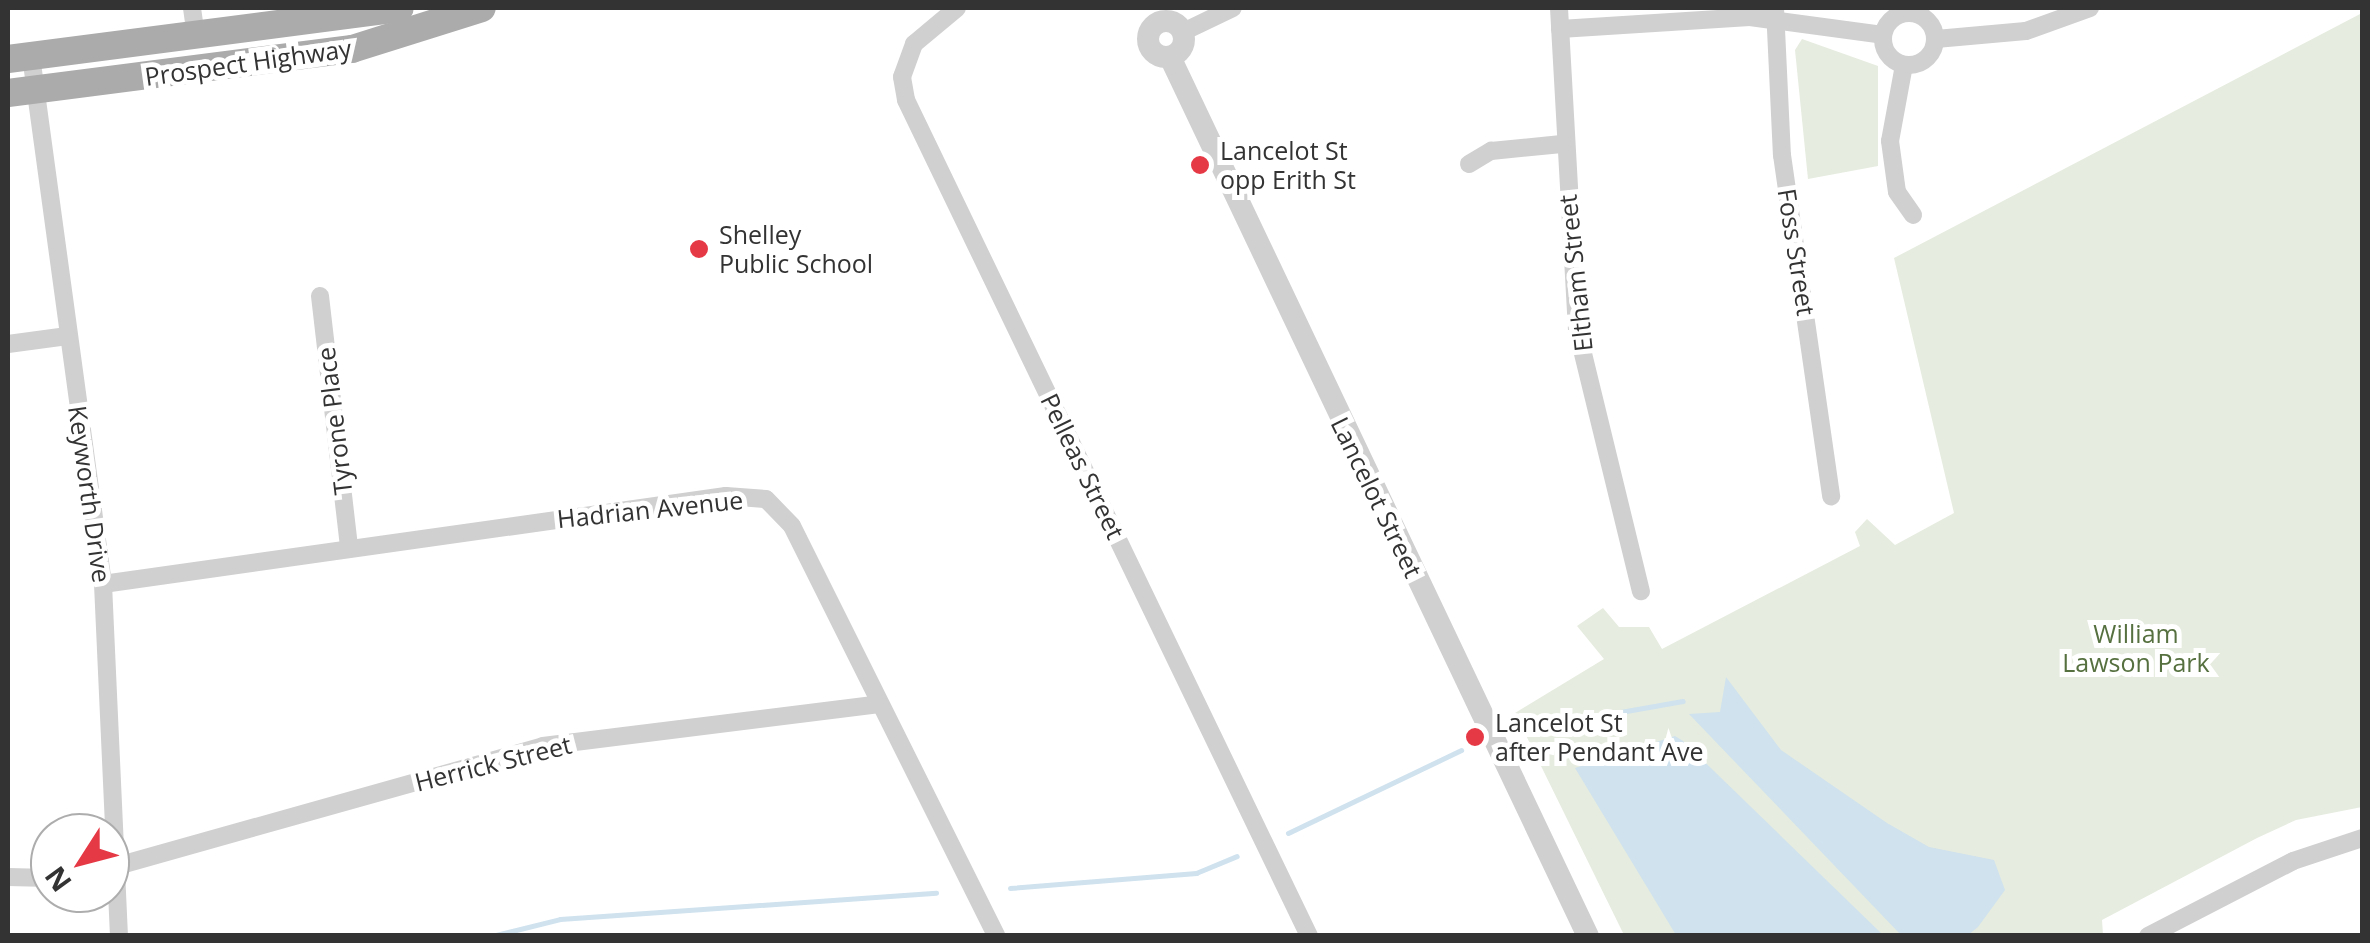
<!DOCTYPE html>
<style>
body{margin:0}
#map{position:relative;width:2370px;height:943px;overflow:hidden;background:#fff;font-family:"Open Sans",sans-serif}
div>[style]{position:absolute}
[style*='--x']{left:calc(var(--x)*1px);top:calc(var(--y)*1px);width:calc(var(--w)*1px);rotate:calc(var(--a)*1deg)}
.green>*{inset:0;background:#e6ecdf}
.water>*{inset:0;background:#cfe2ee}
.stream>*{height:5px;margin:-2.5px;padding:0 2.5px;transform-origin:2.5px;border-radius:2.5px;background:#cfe2ee}
.minor>*{height:18px;margin:-9px;padding:0 9px;transform-origin:9px;border-radius:9px;background:#d0d0d0}
.minor>.ring{margin:-9px;padding:0;box-sizing:content-box;background:none;border:18px solid #d0d0d0;border-radius:50%}
.tertiary>*{height:22px;margin:-11px;padding:0 11px;transform-origin:11px;border-radius:11px;background:#d0d0d0}
.tertiary>.ring{margin:-11px;padding:0;box-sizing:content-box;background:none;border:22px solid #d0d0d0;border-radius:50%}
.primary>*{height:28px;margin:-14px;padding:0 14px;transform-origin:14px;border-radius:14px;background:#ababab}
.dots>*{width:28px;height:28px;translate:-50% -50%;box-sizing:border-box;border:5px solid #fff;border-radius:50%}
span{translate:-50% -50%;white-space:nowrap;text-align:center;line-height:1.15;-webkit-text-stroke:10px #fff;paint-order:stroke}
.street-label{font-size:25px;color:#333}
.poi-label{font-size:25px;color:#333}
.left{translate:0 -50%;text-align:left}
.park-label{font-size:25px;color:#56703f}
.frame{position:absolute;inset:0;border:10px solid #333;pointer-events:none}
.north{position:absolute;left:30px;top:813px;width:100px;height:100px;box-sizing:border-box;background:#fff;border:2px solid #adadad;border-radius:50%;rotate:234deg;font-size:28px;font-weight:700;line-height:40px;text-align:center;color:#333}
.north::after{content:'';display:block;margin:auto;width:35px;height:45px;background:#e63946;clip-path:polygon(50% 0,100% 100%,50% 72%,0 100%)}
</style>
<div id="map">
<div class="green">
<i style="clip-path:polygon(2362px 13px,2362px 807px,2296px 820px,2257px 838px,2102px 920px,2103px 935px,1624px 935px,1515px 713px,1604px 659px,1577px 626px,1603px 608px,1619px 627px,1649px 627px,1662px 649px,1860px 546px,1855px 532px,1867px 519px,1895px 545px,1954px 513px,1894px 258px)"></i>
<i style="clip-path:polygon(1802px 39px,1878px 66px,1878px 166px,1808px 179px,1795px 50px)"></i>
</div>
<div class="water">
<i style="clip-path:polygon(1726px 677px,1781px 750px,1887px 823px,1929px 847px,1994px 860px,2005px 890px,1978px 927px,1968px 935px,1901px 935px,1689px 714px,1720px 712px)"></i>
<i style="clip-path:polygon(1675px 736px,1683px 741px,1883px 935px,1676px 935px,1575px 768px)"></i>
</div>
<div class="stream">
<i style="--x:1530;--y:728;--w:155;--a:-10"></i>
<i style="--x:1288;--y:833;--w:192;--a:-25.6"></i>
<i style="--x:1010;--y:888;--w:187;--a:-4.6"></i>
<i style="--x:1196;--y:873;--w:44;--a:-22.5"></i>
<i style="--x:492;--y:936;--w:70;--a:-14"></i>
<i style="--x:560;--y:919;--w:377;--a:-4"></i>
</div>
<div class="minor">
<i style="--x:192;--y:8;--w:29;--a:82"></i>
<i style="--x:957;--y:8;--w:56;--a:140.1"></i>
<i style="--x:914;--y:44;--w:35;--a:110"></i>
<i style="--x:902;--y:77;--w:23;--a:80"></i>
<i style="--x:906;--y:100;--w:928;--a:64.26"></i>
<i style="--x:1559;--y:8;--w:322;--a:86.8"></i>
<i style="--x:1577;--y:329;--w:270;--a:76.3"></i>
<i style="--x:1775;--y:8;--w:147;--a:87.3"></i>
<i style="--x:1782;--y:155;--w:345;--a:81.8"></i>
<i class="ring" style="left:1883px;top:13px;width:34px;height:34px"></i>
<i style="--x:1560;--y:29;--w:190;--a:-3.6"></i>
<i style="--x:1750;--y:17;--w:134;--a:7.7"></i>
<i style="--x:1183;--y:32;--w:55;--a:-25.6"></i>
<i style="--x:1936;--y:39;--w:90;--a:-5.1"></i>
<i style="--x:2026;--y:31;--w:68;--a:-19.8"></i>
<i style="--x:31;--y:56;--w:533;--a:82.23"></i>
<i style="--x:103;--y:584;--w:352;--a:87.4"></i>
<i style="--x:1904;--y:65;--w:77;--a:100.4"></i>
<i style="--x:1890;--y:141;--w:51;--a:82.2"></i>
<i style="--x:1897;--y:192;--w:28;--a:55"></i>
<i style="--x:1469;--y:164;--w:26;--a:-31"></i>
<i style="--x:1491;--y:151;--w:71;--a:-5.6"></i>
<i style="--x:320;--y:296;--w:252;--a:83.4"></i>
<i style="--x:8;--y:344;--w:60;--a:-7.7"></i>
<i style="--x:103;--y:584;--w:629;--a:-8.04"></i>
<i style="--x:726;--y:496;--w:40;--a:4.3"></i>
<i style="--x:766;--y:499;--w:37;--a:46"></i>
<i style="--x:792;--y:526;--w:458;--a:63.5"></i>
<i style="--x:110;--y:868;--w:450;--a:-15.7"></i>
<i style="--x:543;--y:746;--w:339;--a:-7.1"></i>
<i style="--x:8;--y:877;--w:42;--a:1.4"></i>
<i style="--x:2148;--y:936;--w:163;--a:-27.3"></i>
<i style="--x:2293;--y:861;--w:73;--a:-18.4"></i>
</div>
<div class="tertiary">
<i class="ring" style="left:1148px;top:21px;width:14px;height:14px"></i>
<i style="--x:1170;--y:57;--w:973;--a:64.57"></i>
</div>
<div class="primary">
<i style="--x:8;--y:59;--w:395;--a:-7.4"></i>
<i style="--x:8;--y:93;--w:347;--a:-7.3"></i>
<i style="--x:352;--y:49;--w:136;--a:-17.5"></i>
</div>
<div class="dots">
<i style="left:1200px;top:165px;background:#e63946"></i>
<i style="left:699px;top:249px;background:#e63946"></i>
<i style="left:1475px;top:737px;background:#e63946"></i>
</div>
<div class="street-label">
<span style="left:248px;top:62px;rotate:-8deg">Prospect Highway</span>
<span style="left:1797px;top:252px;rotate:81deg">Foss Street</span>
<span style="left:1575px;top:273px;rotate:-96deg">Eltham Street</span>
<span style="left:334px;top:421px;rotate:-97deg">Tyrone Place</span>
<span style="left:1083px;top:466px;rotate:64deg">Pelleas Street</span>
<span style="left:90px;top:494px;rotate:82deg">Keyworth Drive</span>
<span style="left:1377px;top:497px;rotate:64deg">Lancelot Street</span>
<span style="left:650px;top:509px;rotate:-6deg">Hadrian Avenue</span>
<span style="left:493px;top:763px;rotate:-14deg">Herrick Street</span>
</div>
<div class="poi-label">
<span class="left" style="left:1220px;top:165px">Lancelot St<br>opp Erith St</span>
<span class="left" style="left:719px;top:249px">Shelley<br>Public School</span>
<span class="left" style="left:1495px;top:737px">Lancelot St<br>after Pendant Ave</span>
</div>
<div class="park-label">
<span style="left:2136px;top:648px">William<br>Lawson Park</span>
</div>
<div class="frame"></div>
<div class="north">N</div>
</div>
